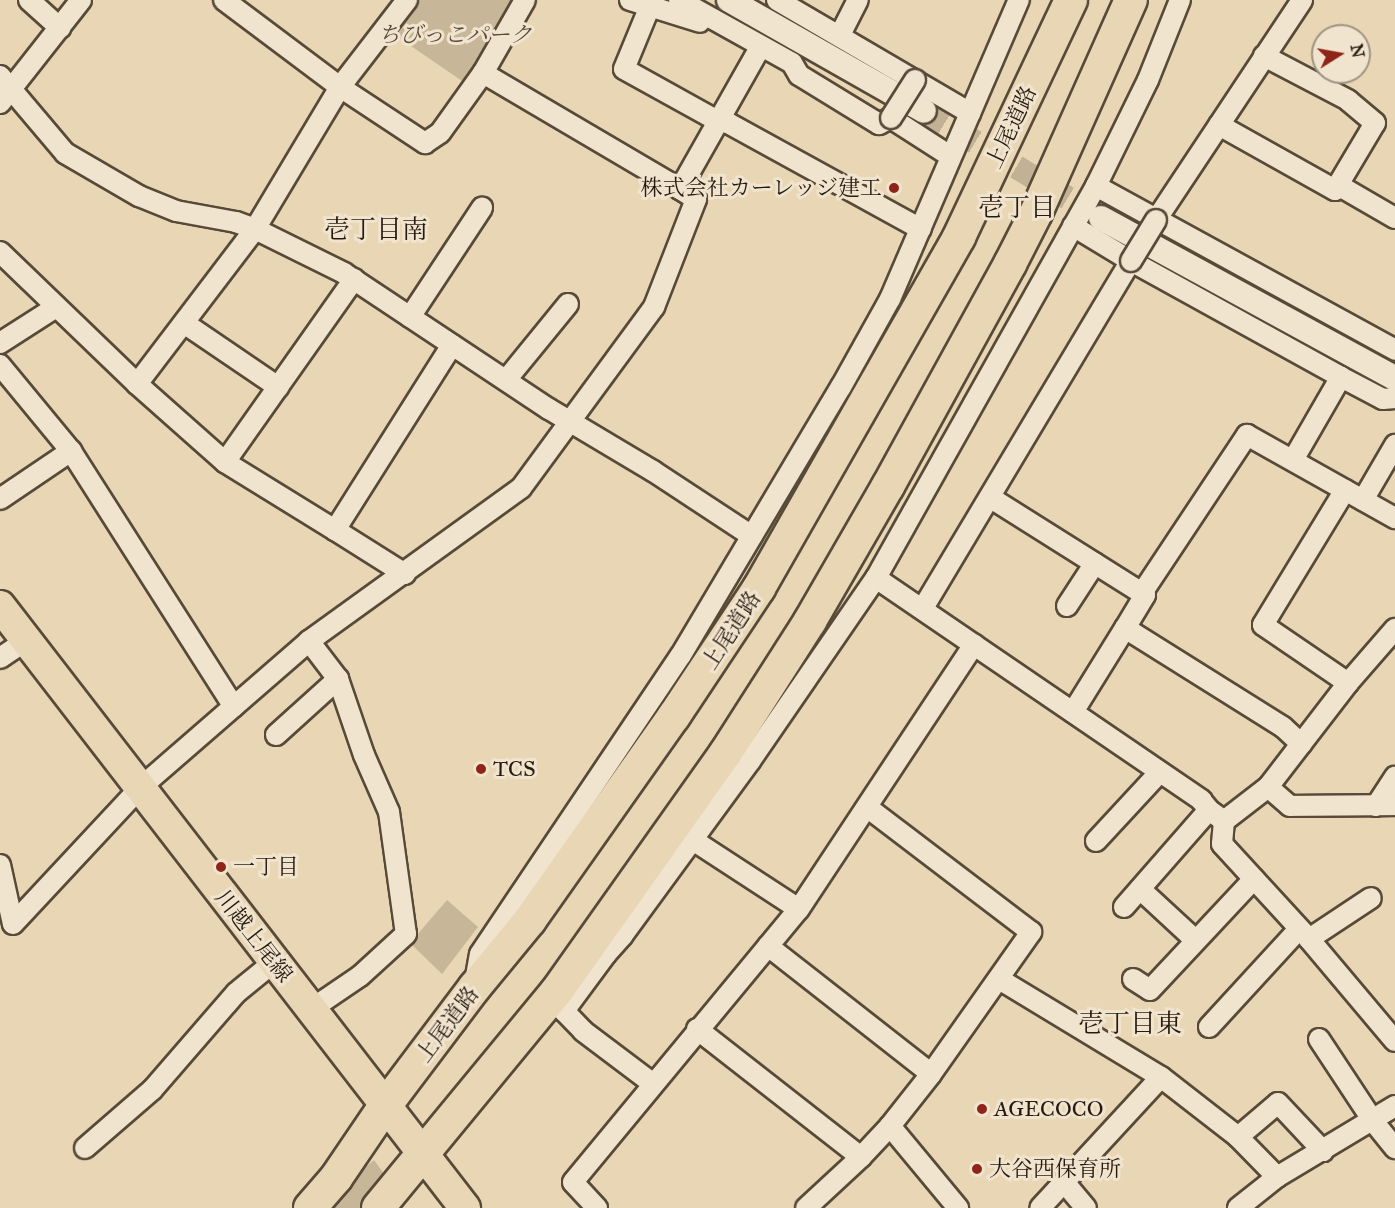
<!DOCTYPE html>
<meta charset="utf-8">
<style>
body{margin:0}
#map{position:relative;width:1395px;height:1208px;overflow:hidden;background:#e9d6b5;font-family:"IM FELL Great Primer","Noto Serif JP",serif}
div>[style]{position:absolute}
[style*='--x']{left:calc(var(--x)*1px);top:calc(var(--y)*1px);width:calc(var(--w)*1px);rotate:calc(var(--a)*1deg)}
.green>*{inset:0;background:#c8b699}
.tertiary-tunnel>*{height:24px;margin-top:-12px;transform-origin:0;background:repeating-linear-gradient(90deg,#c2b194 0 24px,transparent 0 36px)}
.roads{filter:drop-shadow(2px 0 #574a38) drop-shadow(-2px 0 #574a38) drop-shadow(0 2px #574a38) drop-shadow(0 -2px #574a38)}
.minor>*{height:20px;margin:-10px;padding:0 10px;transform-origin:10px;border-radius:10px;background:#f1e4cf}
.tertiary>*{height:24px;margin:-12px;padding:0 12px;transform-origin:12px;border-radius:12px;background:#f1e4cf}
.primary>*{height:30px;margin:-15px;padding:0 15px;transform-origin:15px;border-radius:15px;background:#e9d6b5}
.trunk>*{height:32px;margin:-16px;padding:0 16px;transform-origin:16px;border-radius:16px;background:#e9d6b5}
.bridges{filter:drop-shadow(2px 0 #574a38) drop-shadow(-2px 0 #574a38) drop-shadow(0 2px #574a38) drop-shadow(0 -2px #574a38)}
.minor-bridge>*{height:20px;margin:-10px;padding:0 10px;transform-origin:10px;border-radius:10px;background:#f1e4cf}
.dots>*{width:16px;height:16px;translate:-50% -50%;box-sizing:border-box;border:3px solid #f1e4cf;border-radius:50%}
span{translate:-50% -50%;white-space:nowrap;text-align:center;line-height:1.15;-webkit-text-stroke:6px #f1e4cf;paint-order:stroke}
.park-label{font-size:22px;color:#574a38;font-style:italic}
.street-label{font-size:22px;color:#261b0e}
.poi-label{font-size:22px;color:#261b0e}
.right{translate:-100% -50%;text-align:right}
.left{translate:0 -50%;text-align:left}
.quarter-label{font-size:26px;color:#261b0e}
.north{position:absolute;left:1311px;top:24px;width:60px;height:60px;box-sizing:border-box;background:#f1e4cf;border:2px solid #a09482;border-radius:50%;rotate:79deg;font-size:16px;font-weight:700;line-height:24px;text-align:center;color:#261b0e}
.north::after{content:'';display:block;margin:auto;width:21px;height:27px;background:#8f2418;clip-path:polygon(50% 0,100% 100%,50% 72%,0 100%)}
</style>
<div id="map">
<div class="green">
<i style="clip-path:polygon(415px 0,515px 0,465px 83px,392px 33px)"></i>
<i style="clip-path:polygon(447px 900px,478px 927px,442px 974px,410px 943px)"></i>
<i style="clip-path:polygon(374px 1160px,387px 1178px,366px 1208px,328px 1208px,351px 1180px)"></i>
</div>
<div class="tertiary-tunnel">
<i style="--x:924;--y:111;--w:207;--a:31.2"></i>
</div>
<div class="roads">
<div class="minor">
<i style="--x:29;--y:0;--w:42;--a:42.1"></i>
<i style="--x:224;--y:0;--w:145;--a:36.9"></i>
<i style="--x:340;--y:87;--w:102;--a:33.4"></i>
<i style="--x:425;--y:143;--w:18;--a:-34"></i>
<i style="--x:440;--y:133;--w:74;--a:-54.4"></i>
<i style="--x:483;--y:73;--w:84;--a:-60.1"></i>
<i style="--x:630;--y:0;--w:73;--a:17.4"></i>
<i style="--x:679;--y:0;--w:129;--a:29.1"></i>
<i style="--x:792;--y:63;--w:14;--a:60"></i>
<i style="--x:799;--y:75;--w:94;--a:31.5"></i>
<i style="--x:879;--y:124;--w:13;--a:-27"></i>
<i style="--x:891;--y:118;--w:70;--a:32.8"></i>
<i style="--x:777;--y:0;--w:224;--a:30.3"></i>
<i style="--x:650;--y:6;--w:68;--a:112.4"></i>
<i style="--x:624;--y:69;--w:107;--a:29"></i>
<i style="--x:718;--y:121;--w:10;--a:11"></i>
<i style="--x:728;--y:123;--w:220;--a:28.8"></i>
<i style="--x:840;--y:35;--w:39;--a:-63"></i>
<i style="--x:483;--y:73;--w:229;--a:30.5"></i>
<i style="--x:680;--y:189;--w:164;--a:-60.5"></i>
<i style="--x:0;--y:76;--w:101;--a:49.8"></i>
<i style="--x:65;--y:153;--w:86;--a:30.2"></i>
<i style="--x:139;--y:196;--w:40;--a:22"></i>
<i style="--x:176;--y:211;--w:61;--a:10.4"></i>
<i style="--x:236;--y:222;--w:20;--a:20"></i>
<i style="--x:255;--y:229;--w:99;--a:26.3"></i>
<i style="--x:344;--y:273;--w:246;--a:33.6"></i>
<i style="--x:549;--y:409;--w:121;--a:30.8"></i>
<i style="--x:653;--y:471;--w:118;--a:33.3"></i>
<i style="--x:0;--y:103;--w:131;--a:-51.8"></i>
<i style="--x:1219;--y:125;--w:133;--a:29.3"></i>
<i style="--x:1335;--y:190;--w:78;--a:-59.2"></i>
<i style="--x:1375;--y:123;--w:35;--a:-140"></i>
<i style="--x:1348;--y:100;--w:95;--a:-152.4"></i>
<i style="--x:1338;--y:185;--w:66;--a:30.1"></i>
<i style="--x:1096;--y:186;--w:341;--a:28.7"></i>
<i style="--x:1156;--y:220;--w:264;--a:-56.4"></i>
<i style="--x:1073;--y:226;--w:68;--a:31.1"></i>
<i style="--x:1131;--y:261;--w:240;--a:28.9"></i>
<i style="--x:1341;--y:377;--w:47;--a:27.6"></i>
<i style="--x:1383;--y:399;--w:12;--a:-5"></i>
<i style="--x:0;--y:252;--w:190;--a:43.9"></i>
<i style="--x:410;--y:317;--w:131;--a:-56.6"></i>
<i style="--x:184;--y:323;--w:114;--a:34.2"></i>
<i style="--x:0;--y:343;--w:67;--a:-32.7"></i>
<i style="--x:0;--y:365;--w:112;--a:50.5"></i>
<i style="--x:71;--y:451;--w:303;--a:57.5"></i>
<i style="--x:506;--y:380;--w:98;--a:-50.8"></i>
<i style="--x:1293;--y:460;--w:96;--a:-60"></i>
<i style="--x:225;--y:462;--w:118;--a:-138.4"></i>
<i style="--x:137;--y:384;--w:195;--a:-52.7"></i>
<i style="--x:255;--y:229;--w:165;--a:-59.1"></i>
<i style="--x:340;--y:87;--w:110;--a:-52.4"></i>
<i style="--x:1345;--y:490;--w:158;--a:121.3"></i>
<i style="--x:1263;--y:625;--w:103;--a:34.3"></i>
<i style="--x:991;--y:498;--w:182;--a:32.2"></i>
<i style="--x:1145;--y:595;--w:39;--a:121"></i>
<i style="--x:1125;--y:628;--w:186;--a:32.1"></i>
<i style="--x:1283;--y:727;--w:25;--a:43"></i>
<i style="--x:0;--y:499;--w:86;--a:-34.1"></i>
<i style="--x:1363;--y:500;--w:64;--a:-59.8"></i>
<i style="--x:335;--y:530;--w:129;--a:-148.3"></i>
<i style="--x:225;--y:462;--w:224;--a:-54.8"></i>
<i style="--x:405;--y:574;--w:83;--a:-147.8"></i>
<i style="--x:335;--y:530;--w:219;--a:-57.7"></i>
<i style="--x:876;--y:578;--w:394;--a:34.3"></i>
<i style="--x:1201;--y:800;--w:13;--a:51"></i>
<i style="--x:1209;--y:810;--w:19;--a:36"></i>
<i style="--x:1142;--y:593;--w:190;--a:-56.4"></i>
<i style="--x:1247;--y:435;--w:170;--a:29.3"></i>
<i style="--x:1067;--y:606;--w:51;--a:-56.9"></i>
<i style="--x:923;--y:608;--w:405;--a:-59.1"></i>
<i style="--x:309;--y:641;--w:48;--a:52.7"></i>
<i style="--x:338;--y:679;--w:80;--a:71.1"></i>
<i style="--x:364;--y:755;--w:62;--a:66.3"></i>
<i style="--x:389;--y:812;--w:123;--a:82.1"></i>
<i style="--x:406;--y:934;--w:62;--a:137.6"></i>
<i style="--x:360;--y:976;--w:60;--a:145.8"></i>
<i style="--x:0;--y:658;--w:32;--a:-34"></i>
<i style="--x:1073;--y:712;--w:99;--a:-58.2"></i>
<i style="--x:276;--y:735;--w:84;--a:-42.1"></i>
<i style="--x:1268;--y:787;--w:131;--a:-52.4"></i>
<i style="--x:1348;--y:683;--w:72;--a:-49"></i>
<i style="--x:1376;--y:806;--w:35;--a:-57"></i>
<i style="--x:1224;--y:821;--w:23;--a:95"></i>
<i style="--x:1222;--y:844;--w:129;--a:47.5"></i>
<i style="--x:1309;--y:939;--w:133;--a:49.9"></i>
<i style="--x:1224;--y:821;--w:56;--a:-37.7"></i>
<i style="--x:1268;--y:787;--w:29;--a:41"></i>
<i style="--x:1290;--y:806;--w:105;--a:-0.5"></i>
<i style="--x:693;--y:840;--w:126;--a:33.1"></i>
<i style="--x:1096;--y:841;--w:94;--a:-47.2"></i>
<i style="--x:0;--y:865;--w:60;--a:77.6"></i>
<i style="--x:13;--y:924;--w:186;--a:-47"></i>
<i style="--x:140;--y:788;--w:224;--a:-41"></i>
<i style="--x:309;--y:641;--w:261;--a:-35.8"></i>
<i style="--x:521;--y:488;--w:225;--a:-53.7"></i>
<i style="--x:654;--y:307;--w:116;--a:-68.7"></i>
<i style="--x:696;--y:199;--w:19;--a:-148"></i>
<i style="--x:1140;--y:889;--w:75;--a:42.8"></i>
<i style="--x:1124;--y:907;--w:129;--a:-48.8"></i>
<i style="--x:1309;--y:939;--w:74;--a:-33.5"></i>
<i style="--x:768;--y:946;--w:207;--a:38.1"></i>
<i style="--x:606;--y:954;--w:71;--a:126.4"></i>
<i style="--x:564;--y:1011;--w:28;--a:46"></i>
<i style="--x:583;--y:1031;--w:86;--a:37"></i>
<i style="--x:578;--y:962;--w:29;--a:-16"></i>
<i style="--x:606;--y:954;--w:24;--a:-48"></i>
<i style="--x:622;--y:936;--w:217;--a:-53.8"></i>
<i style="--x:750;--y:761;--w:222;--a:-55.5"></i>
<i style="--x:876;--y:578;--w:450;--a:-60.7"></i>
<i style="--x:1096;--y:186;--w:118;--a:-63.9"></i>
<i style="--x:1148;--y:80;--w:86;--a:-68.2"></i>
<i style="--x:999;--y:979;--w:189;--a:31.2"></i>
<i style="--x:1161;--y:1077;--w:178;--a:132.7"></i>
<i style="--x:1133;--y:979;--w:20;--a:33"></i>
<i style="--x:1150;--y:990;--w:152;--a:-46.9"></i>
<i style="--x:475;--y:982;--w:28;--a:-80"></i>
<i style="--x:480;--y:954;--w:360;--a:-56.1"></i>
<i style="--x:681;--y:655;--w:312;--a:-59.2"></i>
<i style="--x:841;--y:387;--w:101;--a:-60.9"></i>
<i style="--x:890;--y:299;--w:326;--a:-66.7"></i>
<i style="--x:1209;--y:1027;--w:133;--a:-47.4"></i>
<i style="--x:697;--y:1029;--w:208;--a:38"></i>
<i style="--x:861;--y:1157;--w:42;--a:-46.9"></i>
<i style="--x:890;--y:1126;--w:66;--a:-51.7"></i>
<i style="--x:931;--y:1074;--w:174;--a:-54.8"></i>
<i style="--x:1031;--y:932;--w:206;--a:-142.7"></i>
<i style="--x:1319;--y:1039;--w:98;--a:56.6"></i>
<i style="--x:1373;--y:1121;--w:35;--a:51"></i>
<i style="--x:1161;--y:1077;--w:98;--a:37.9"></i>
<i style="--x:1238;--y:1137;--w:56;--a:45.7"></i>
<i style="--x:1277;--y:1177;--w:50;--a:141.5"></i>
<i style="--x:890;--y:1126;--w:107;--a:50.3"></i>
<i style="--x:1238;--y:1137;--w:52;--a:-40.4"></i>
<i style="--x:1278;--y:1103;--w:66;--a:46.8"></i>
<i style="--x:85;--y:1148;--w:89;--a:-40.9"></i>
<i style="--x:152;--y:1090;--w:128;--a:-49.1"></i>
<i style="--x:236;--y:993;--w:49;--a:-39.2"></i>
<i style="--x:1277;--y:1177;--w:138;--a:-31"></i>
<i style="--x:1064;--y:1182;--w:34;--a:50"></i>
<i style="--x:597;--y:1208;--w:35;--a:-133"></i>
<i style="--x:573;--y:1182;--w:354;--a:-50.4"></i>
<i style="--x:799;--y:909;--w:317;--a:-56.5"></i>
<i style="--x:806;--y:1208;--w:75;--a:-42.8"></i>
</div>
<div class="tertiary">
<i style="--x:729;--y:0;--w:224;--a:29.6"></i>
<i style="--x:1101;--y:218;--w:335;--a:28.6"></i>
</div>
<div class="primary">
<i style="--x:0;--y:606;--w:761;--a:52.32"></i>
</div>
<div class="trunk">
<i style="--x:310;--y:1208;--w:40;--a:-49"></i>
<i style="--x:336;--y:1178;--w:87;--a:-55.8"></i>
<i style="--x:385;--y:1106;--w:148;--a:-53"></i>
<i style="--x:474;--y:988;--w:88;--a:-50.5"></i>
<i style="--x:530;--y:920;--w:250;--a:-54.8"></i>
<i style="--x:674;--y:716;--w:154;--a:-56.4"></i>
<i style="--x:759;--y:588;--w:404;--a:-60.3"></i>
<i style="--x:959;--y:237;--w:262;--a:-64.7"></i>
<i style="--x:378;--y:1208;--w:281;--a:-50.5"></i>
<i style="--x:557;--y:991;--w:291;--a:-54.7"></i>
<i style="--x:725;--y:754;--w:158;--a:-57.4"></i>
<i style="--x:810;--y:621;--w:156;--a:-60"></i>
<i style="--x:888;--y:486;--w:253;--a:-61.2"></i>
<i style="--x:1010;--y:264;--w:57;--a:-63"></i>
<i style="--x:1036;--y:213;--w:233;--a:-66"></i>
</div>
</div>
<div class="bridges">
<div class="minor-bridge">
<i style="--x:891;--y:118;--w:45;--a:-57.7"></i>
<i style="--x:1131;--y:261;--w:48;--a:-58.6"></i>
</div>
</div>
<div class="dots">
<i style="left:894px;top:188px;background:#8f2418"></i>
<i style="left:481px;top:769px;background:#8f2418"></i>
<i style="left:221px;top:867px;background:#8f2418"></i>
<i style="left:982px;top:1109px;background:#8f2418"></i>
<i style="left:977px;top:1169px;background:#8f2418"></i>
</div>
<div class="park-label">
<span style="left:455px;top:35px">ちびっこパーク</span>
</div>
<div class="street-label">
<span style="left:1011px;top:127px;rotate:-65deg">上尾道路</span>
<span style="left:731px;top:630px;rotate:-57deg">上尾道路</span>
<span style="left:254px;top:936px;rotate:52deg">川越上尾線</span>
<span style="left:447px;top:1024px;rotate:-53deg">上尾道路</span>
</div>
<div class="poi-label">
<span class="right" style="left:882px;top:188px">株式会社カーレッジ建工</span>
<span class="left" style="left:493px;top:769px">TCS</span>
<span class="left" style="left:233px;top:867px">一丁目</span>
<span class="left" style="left:994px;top:1109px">AGECOCO</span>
<span class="left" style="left:989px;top:1169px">大谷西保育所</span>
</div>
<div class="quarter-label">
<span style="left:1017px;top:208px">壱丁目</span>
<span style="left:376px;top:230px">壱丁目南</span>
<span style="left:1130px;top:1024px">壱丁目東</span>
</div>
<div class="north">N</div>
</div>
